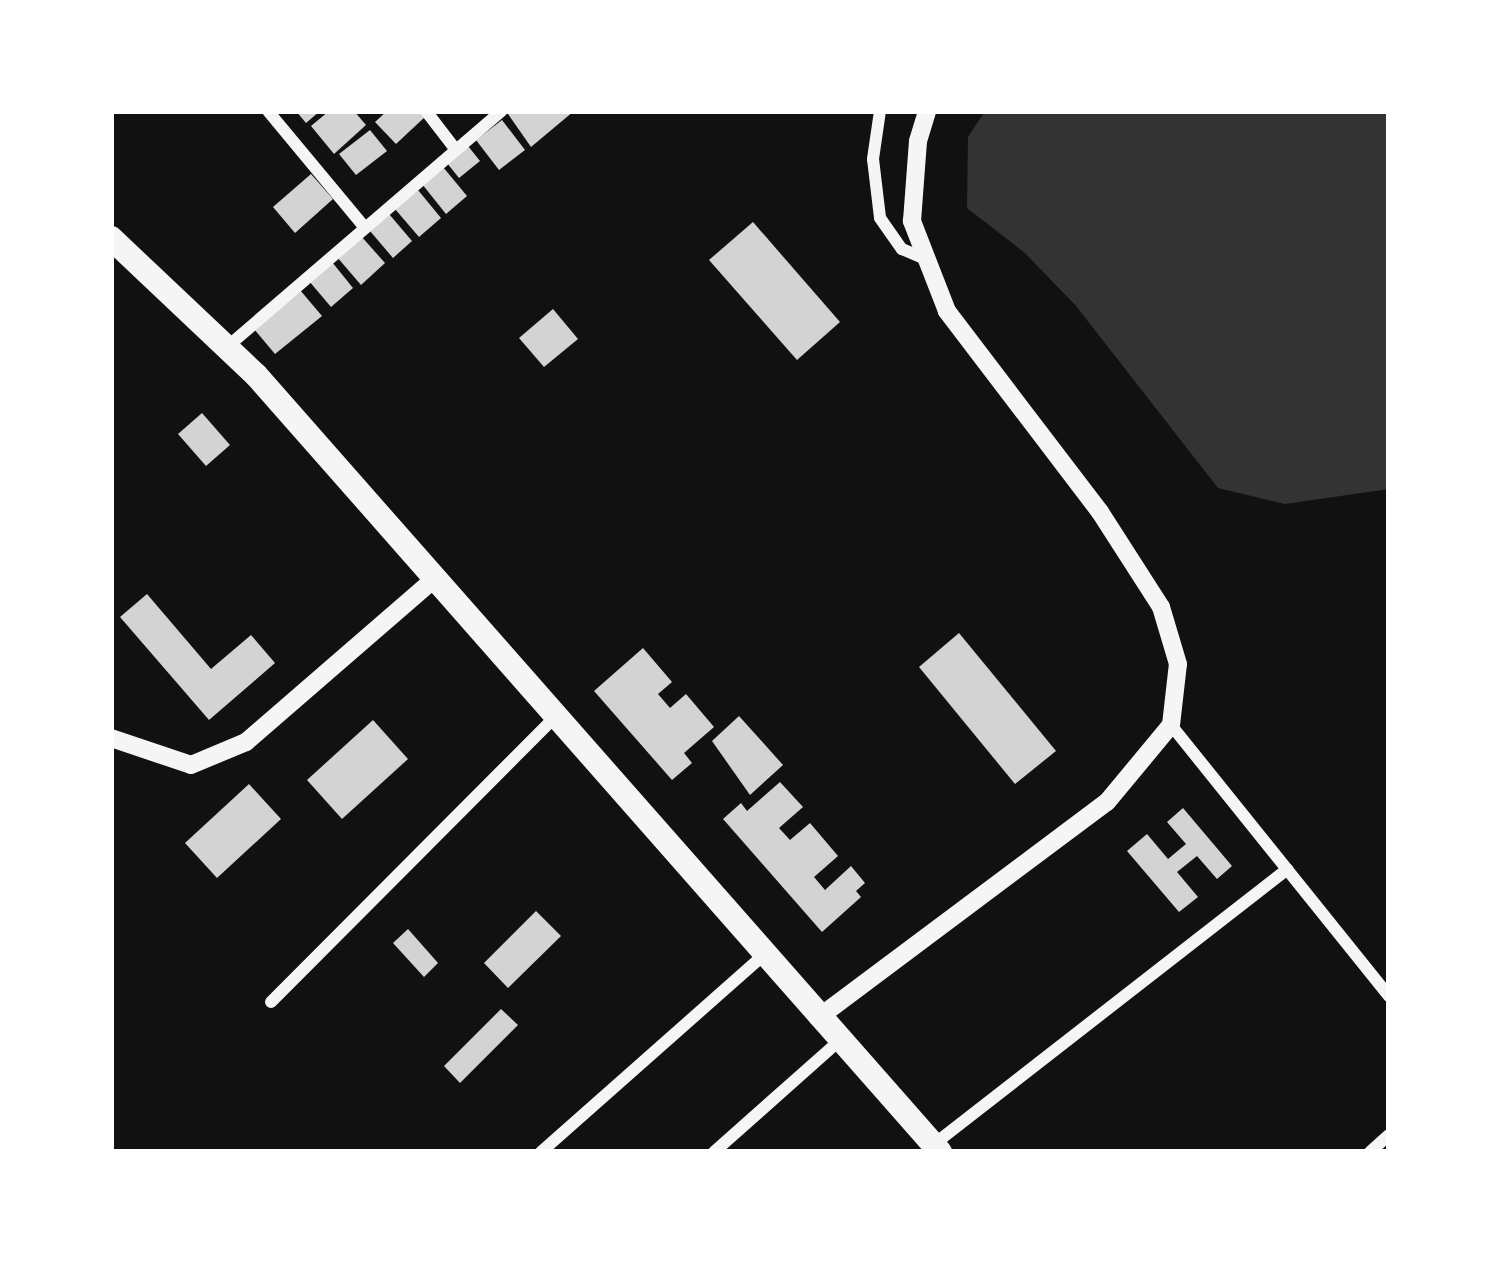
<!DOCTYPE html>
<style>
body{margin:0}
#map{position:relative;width:1500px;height:1263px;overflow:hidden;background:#111;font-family:"Noto Serif",serif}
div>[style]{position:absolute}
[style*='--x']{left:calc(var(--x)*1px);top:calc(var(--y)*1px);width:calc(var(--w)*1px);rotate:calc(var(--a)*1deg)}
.water>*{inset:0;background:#333}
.building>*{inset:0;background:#d3d3d3}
.minor>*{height:12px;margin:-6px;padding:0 6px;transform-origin:6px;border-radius:6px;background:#f5f5f5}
.tertiary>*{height:18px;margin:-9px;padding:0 9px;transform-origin:9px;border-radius:9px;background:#f5f5f5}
.primary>*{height:24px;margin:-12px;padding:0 12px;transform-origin:12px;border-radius:12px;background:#f5f5f5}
span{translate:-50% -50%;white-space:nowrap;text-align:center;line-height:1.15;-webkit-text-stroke:10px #fff;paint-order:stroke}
.frame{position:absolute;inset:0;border:114px solid #fff;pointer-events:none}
</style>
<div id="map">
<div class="water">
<i style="clip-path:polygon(985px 111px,1389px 111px,1389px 489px,1285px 504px,1218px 488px,1076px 306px,1025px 253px,967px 208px,968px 137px)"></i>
</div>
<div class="building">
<i style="clip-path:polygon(296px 111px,320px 111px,306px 123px)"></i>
<i style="clip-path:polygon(329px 111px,354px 111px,366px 125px,334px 154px,311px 126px)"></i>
<i style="clip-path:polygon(387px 111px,423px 111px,427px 115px,396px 144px,375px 122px)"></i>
<i style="clip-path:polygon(506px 111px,574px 111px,531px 147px)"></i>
<i style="clip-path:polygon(502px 120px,525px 150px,499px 170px,476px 140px)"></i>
<i style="clip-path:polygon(370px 130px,387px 151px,356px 175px,339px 154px)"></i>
<i style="clip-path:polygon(468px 146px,480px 161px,459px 178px,447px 163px)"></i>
<i style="clip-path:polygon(443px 167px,467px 196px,446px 214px,422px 184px)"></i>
<i style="clip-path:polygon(311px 174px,333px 199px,295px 233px,273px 207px)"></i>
<i style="clip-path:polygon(418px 190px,441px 218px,419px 237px,395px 209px)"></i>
<i style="clip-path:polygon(389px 214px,412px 241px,393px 258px,370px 231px)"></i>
<i style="clip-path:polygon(753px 222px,840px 322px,797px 360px,709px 260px)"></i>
<i style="clip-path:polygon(361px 236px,385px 263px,361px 285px,337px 257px)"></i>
<i style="clip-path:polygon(332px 262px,353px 288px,331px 307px,309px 281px)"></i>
<i style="clip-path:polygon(300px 290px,322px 316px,275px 354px,254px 329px)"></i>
<i style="clip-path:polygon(553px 309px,578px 339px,544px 367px,519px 338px)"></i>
<i style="clip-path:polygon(202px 413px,230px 445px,206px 466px,178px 434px)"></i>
<i style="clip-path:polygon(147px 594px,211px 669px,251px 635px,275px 663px,209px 720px,120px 617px)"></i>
<i style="clip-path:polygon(959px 633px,1056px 751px,1015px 784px,919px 667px)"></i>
<i style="clip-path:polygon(643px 648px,672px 682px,658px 694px,670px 708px,686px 694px,714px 727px,684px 753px,692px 763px,672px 780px,594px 691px)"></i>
<i style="clip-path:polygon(739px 716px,783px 765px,750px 795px,712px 741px)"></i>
<i style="clip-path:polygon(373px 720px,408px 759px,342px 819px,307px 780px)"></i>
<i style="clip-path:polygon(780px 782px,803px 807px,779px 828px,790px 840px,810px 823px,838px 856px,814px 877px,825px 890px,851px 866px,865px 883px,856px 891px,861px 897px,822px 932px,723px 819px,741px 803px,747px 811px)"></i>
<i style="clip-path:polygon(249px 784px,281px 819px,217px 878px,185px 843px)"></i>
<i style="clip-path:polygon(1183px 808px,1232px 866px,1217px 879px,1197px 856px,1177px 872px,1198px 897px,1179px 912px,1127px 851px,1147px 834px,1168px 859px,1186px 844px,1167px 822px)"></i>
<i style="clip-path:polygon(536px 911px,561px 936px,508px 988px,484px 963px)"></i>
<i style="clip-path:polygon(408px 929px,438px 963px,424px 977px,393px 943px)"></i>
<i style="clip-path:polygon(501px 1009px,518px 1025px,460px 1083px,444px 1066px)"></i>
</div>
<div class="minor">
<i style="--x:268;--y:111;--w:152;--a:50.3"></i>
<i style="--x:426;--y:111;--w:49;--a:52.4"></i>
<i style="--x:880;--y:111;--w:49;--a:98.3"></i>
<i style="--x:873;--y:159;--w:59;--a:83.2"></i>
<i style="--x:880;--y:218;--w:38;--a:55"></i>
<i style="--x:902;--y:249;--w:26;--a:23"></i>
<i style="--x:227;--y:347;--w:362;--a:-40.7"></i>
<i style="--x:1171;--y:725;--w:348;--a:51.2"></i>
<i style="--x:271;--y:1002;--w:402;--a:-45.1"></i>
<i style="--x:933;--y:1145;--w:449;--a:-37.9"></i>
<i style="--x:541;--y:1152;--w:298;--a:-41.5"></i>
<i style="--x:714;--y:1152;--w:167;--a:-41.6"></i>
<i style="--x:1370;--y:1152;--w:25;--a:-42"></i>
</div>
<div class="tertiary">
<i style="--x:111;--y:738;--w:84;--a:18.6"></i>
<i style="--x:191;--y:765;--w:60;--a:-22.7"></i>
<i style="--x:246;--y:742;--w:249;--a:-40.9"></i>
<i style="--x:818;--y:1018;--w:361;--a:-36.8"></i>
<i style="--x:1107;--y:802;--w:100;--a:-50.3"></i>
<i style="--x:1171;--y:725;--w:61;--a:-83.5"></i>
<i style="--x:1178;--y:664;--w:59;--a:-106.6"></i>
<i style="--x:1161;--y:607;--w:113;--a:-122.7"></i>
<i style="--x:1100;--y:512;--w:253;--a:-127.3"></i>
<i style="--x:947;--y:311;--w:97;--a:-111.3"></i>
<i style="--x:912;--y:221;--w:80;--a:-85.7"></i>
<i style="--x:918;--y:141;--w:31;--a:-73"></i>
</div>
<div class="primary">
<i style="--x:111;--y:238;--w:199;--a:43.4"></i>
<i style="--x:256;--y:375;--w:1035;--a:48.64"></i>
</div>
<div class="frame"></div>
</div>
